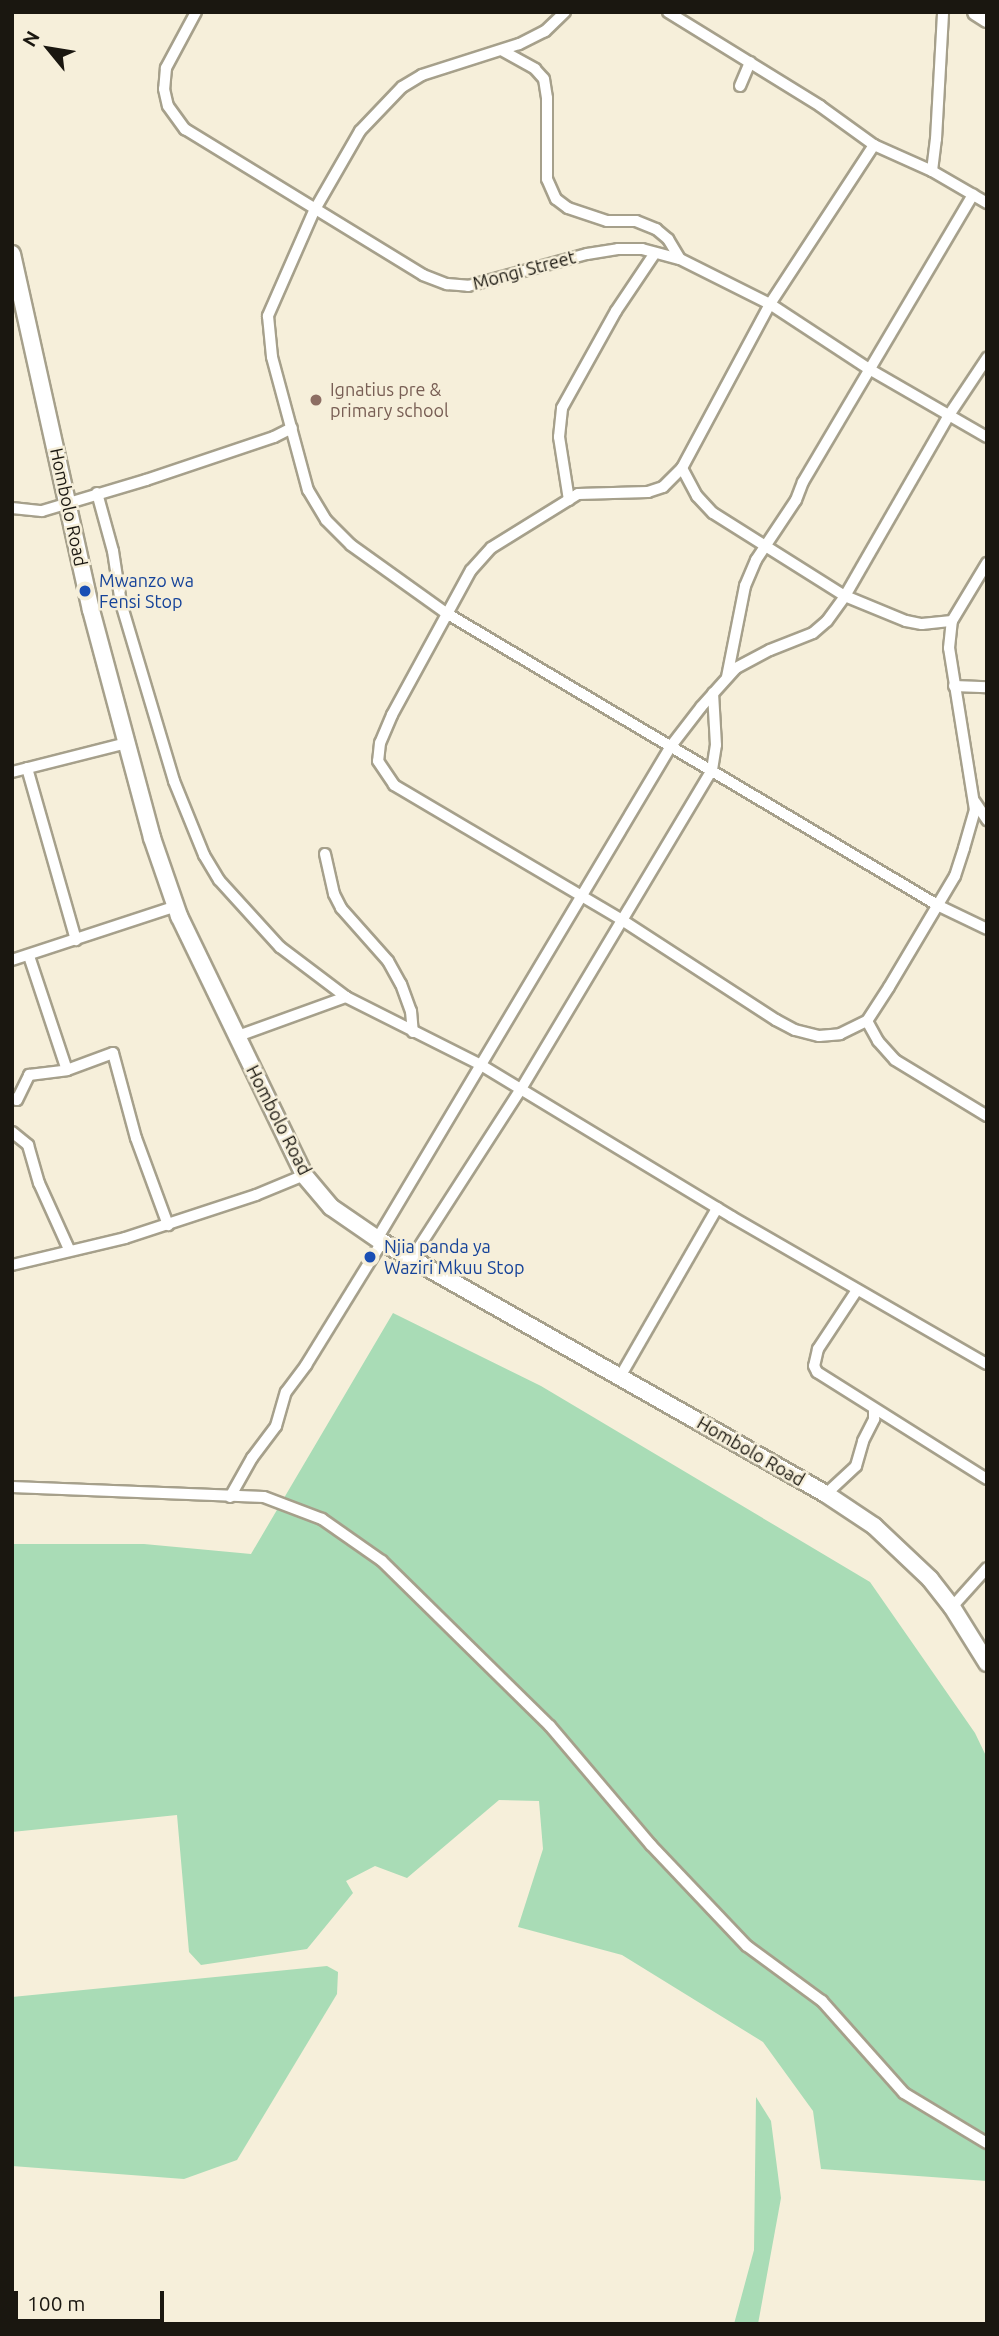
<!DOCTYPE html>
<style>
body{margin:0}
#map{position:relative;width:999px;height:2336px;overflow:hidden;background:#f6efda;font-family:Ubuntu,sans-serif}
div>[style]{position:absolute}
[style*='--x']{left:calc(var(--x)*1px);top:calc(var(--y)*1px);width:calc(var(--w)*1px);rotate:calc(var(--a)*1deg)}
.green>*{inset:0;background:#a9dcb6}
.roads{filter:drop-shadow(2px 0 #a6a08b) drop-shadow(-2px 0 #a6a08b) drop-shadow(0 2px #a6a08b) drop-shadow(0 -2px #a6a08b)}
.street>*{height:10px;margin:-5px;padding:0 5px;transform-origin:5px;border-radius:5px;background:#fff}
.secondary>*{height:16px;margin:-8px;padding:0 8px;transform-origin:8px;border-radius:8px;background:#fff}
.dots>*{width:19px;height:19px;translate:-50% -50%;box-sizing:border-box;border:4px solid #f6efda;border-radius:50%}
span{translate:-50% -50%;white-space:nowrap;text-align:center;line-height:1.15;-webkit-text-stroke:5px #f6efda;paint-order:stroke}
.street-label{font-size:18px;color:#1a1710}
.education-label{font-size:18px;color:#785e54}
.left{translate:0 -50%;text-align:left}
.transit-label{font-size:18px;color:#164399}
.frame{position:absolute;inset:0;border:14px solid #1a1710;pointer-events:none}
.north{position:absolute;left:14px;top:14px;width:70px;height:70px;-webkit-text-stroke:5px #f6efda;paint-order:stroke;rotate:300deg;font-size:19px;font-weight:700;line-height:28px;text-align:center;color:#1a1710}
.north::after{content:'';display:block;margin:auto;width:24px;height:32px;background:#1a1710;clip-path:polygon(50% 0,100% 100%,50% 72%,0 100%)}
.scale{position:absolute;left:14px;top:2291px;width:150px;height:32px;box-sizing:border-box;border:4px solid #1a1710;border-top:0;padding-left:9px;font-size:21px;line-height:24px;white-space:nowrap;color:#1a1710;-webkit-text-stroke:5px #f6efda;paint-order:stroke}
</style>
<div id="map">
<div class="green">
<i style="clip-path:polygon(393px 1313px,541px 1386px,870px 1582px,975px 1733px,987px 1758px,987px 2181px,821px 2169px,813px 2111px,763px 2042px,622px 1955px,518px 1927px,543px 1849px,539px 1801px,499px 1800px,407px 1878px,375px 1866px,346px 1881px,353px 1893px,307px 1949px,201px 1965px,189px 1952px,177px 1815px,12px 1832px,12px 1544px,144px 1544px,251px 1554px)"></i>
<i style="clip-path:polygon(327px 1966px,338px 1972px,337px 1994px,237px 2160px,184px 2179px,12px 2166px,12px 1997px)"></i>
<i style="clip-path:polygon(756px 2097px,771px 2121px,781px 2198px,758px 2324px,734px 2324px,754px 2250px)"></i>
</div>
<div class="roads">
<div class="street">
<i style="--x:196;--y:12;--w:64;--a:118.2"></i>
<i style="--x:166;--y:68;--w:21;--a:95"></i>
<i style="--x:164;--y:89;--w:17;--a:77"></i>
<i style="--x:168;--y:106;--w:29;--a:54"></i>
<i style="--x:185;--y:129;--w:279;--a:31.5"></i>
<i style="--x:423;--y:275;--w:26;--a:21"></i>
<i style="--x:447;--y:284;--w:21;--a:5"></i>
<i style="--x:468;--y:286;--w:123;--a:-15.1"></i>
<i style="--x:587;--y:254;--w:31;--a:-9"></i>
<i style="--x:618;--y:249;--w:24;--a:0"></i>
<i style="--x:642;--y:249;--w:39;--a:15"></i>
<i style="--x:680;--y:259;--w:101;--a:26.6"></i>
<i style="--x:770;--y:304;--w:118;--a:33.3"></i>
<i style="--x:869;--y:369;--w:136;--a:30"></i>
<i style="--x:565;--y:12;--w:28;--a:136"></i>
<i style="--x:545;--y:31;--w:29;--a:153"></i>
<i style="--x:519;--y:44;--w:102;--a:162.3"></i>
<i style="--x:422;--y:75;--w:23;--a:149"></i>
<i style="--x:402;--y:87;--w:61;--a:133.7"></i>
<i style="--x:360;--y:131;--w:92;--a:119.9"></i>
<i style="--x:314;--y:211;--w:115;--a:113.7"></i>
<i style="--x:268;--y:316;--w:41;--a:84.4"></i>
<i style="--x:272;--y:357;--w:138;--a:74.9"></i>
<i style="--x:308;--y:490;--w:35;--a:59"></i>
<i style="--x:326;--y:520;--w:35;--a:45"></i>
<i style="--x:351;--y:545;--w:117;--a:35.6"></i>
<i style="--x:446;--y:613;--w:573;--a:30.72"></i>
<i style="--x:939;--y:906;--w:53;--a:25.6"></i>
<i style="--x:668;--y:12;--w:179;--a:31.7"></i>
<i style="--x:820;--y:106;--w:67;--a:35.8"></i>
<i style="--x:874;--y:145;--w:64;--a:24.1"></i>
<i style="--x:932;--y:171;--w:64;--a:30.2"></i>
<i style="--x:503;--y:51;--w:37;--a:29"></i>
<i style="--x:535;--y:69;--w:13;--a:48"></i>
<i style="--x:544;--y:79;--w:19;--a:81"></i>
<i style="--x:547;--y:98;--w:81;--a:90"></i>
<i style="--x:547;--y:179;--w:22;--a:66"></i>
<i style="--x:556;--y:199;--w:15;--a:37"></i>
<i style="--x:568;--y:208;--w:41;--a:18.4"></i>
<i style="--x:607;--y:221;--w:29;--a:0"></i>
<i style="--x:636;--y:221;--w:22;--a:22"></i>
<i style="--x:656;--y:229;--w:16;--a:40"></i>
<i style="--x:668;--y:239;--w:23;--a:59"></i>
<i style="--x:740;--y:86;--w:26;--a:-67"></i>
<i style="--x:874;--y:145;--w:190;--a:123.2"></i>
<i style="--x:770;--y:304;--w:186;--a:118.2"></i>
<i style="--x:682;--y:468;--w:27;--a:135"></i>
<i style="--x:663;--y:487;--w:16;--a:162"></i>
<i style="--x:648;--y:492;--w:70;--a:178.4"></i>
<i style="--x:578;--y:494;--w:102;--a:148.2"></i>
<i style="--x:491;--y:548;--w:30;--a:132"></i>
<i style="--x:471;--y:570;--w:165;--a:118.6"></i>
<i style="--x:392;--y:715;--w:30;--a:113"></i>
<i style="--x:380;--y:743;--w:18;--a:96"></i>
<i style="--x:378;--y:761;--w:29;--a:56"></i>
<i style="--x:394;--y:785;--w:265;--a:30.6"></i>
<i style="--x:622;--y:920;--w:184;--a:33"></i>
<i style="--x:776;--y:1020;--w:21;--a:28"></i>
<i style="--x:795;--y:1030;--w:25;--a:14"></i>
<i style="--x:819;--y:1036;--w:21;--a:-5"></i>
<i style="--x:840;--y:1034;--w:30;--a:-26"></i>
<i style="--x:867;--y:1021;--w:40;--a:-57.1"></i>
<i style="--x:889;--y:987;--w:129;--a:-59.3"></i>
<i style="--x:955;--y:876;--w:29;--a:-72"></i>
<i style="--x:964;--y:848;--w:40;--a:-74"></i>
<i style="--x:975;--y:810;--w:164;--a:-99.1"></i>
<i style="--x:949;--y:648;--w:27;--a:-84"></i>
<i style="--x:952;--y:621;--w:68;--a:-58.9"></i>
<i style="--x:932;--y:171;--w:32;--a:-83"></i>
<i style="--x:936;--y:139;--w:127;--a:-86.8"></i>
<i style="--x:682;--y:468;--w:32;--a:62"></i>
<i style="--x:697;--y:496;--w:23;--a:47"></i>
<i style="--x:713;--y:513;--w:156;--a:32.2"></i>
<i style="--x:845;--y:596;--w:66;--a:22.3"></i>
<i style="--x:906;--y:621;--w:16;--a:11"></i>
<i style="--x:922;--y:624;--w:30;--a:-6"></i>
<i style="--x:97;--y:493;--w:60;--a:74.6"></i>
<i style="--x:113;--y:551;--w:53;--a:81.3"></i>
<i style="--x:121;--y:603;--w:186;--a:73.4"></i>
<i style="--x:174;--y:781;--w:80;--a:67.9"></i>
<i style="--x:204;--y:855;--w:29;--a:59"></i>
<i style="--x:219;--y:880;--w:91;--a:47.7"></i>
<i style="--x:280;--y:947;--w:83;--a:37.1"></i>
<i style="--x:346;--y:997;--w:151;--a:26.7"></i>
<i style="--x:481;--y:1065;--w:293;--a:31.2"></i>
<i style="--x:732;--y:1217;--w:294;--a:30"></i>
<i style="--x:569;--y:500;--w:64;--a:-99"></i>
<i style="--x:559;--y:437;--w:29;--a:-84"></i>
<i style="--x:562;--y:408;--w:111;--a:-60.9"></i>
<i style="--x:616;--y:311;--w:70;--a:-56.1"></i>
<i style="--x:12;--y:508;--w:30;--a:6"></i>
<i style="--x:42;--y:511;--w:109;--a:-16.6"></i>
<i style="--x:146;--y:480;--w:135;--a:-18.6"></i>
<i style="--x:274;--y:437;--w:20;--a:-27"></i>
<i style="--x:727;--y:677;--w:93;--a:-78.8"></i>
<i style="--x:745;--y:586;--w:28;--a:-67"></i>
<i style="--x:756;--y:560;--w:72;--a:-56.3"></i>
<i style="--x:796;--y:500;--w:19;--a:-69"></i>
<i style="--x:803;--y:482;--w:334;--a:-59.4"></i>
<i style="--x:954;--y:686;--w:33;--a:2"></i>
<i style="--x:27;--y:768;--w:179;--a:74.1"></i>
<i style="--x:12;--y:772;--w:119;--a:-14.2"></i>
<i style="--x:975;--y:802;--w:22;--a:56"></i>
<i style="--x:325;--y:854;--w:41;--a:77.3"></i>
<i style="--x:334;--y:894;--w:16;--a:63"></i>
<i style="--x:341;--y:908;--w:71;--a:48.4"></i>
<i style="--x:388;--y:961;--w:26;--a:61"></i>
<i style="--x:401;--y:984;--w:29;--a:70"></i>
<i style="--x:411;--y:1011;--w:21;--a:85"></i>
<i style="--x:29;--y:956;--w:120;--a:71.6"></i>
<i style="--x:12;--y:960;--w:173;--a:-18.2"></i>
<i style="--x:867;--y:1021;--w:23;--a:61"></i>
<i style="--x:878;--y:1041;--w:25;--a:48"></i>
<i style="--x:895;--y:1060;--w:108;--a:31.3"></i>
<i style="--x:238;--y:1036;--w:115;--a:-19.9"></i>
<i style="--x:12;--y:1098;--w:5;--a:22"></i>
<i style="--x:17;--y:1100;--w:28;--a:-64"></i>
<i style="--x:29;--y:1075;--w:38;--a:-7"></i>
<i style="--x:67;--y:1070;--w:49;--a:-20.3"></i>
<i style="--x:113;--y:1053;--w:88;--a:74.9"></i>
<i style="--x:136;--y:1138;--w:93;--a:69.8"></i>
<i style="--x:12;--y:1132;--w:21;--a:39"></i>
<i style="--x:28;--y:1145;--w:40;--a:74"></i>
<i style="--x:39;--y:1183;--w:72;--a:65.6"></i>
<i style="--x:377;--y:1239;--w:574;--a:-59.19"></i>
<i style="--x:671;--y:746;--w:49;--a:-52.4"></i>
<i style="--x:701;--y:707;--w:52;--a:-48.1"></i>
<i style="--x:736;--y:668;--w:38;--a:-28"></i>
<i style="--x:770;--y:650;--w:46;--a:-21.6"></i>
<i style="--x:813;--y:633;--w:18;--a:-41"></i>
<i style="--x:827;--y:621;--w:31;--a:-54"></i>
<i style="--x:845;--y:596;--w:209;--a:-60.1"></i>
<i style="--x:949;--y:415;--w:69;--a:-56.3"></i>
<i style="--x:412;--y:1258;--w:201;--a:-57.2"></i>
<i style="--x:521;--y:1089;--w:372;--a:-59.1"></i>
<i style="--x:712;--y:770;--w:25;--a:-81"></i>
<i style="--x:716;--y:745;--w:52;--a:-93.3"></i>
<i style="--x:12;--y:1265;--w:116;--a:-13.4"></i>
<i style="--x:125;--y:1238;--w:138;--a:-18.2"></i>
<i style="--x:256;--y:1195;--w:52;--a:-22.6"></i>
<i style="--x:857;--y:1290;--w:71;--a:123.5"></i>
<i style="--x:818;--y:1349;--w:17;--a:103"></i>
<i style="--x:814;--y:1366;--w:7;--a:63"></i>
<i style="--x:817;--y:1372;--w:201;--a:32.2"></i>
<i style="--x:620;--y:1377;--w:195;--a:-60.1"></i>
<i style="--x:12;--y:1487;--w:252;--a:2.3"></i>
<i style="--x:264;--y:1497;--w:62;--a:20.8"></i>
<i style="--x:322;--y:1519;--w:73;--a:35"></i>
<i style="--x:382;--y:1561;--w:235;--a:44.5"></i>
<i style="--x:550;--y:1726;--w:156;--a:49.7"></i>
<i style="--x:651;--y:1845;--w:139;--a:46.5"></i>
<i style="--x:747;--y:1946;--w:93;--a:36.3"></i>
<i style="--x:822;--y:2001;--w:123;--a:48.3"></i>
<i style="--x:904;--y:2093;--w:97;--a:31.1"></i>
<i style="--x:826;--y:1494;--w:41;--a:-43"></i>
<i style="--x:856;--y:1466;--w:26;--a:-74"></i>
<i style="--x:863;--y:1441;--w:25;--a:-63"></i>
<i style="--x:874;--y:1419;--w:10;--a:-90"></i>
<i style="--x:230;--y:1497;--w:45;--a:-60.6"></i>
<i style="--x:252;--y:1458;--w:40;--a:-53"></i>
<i style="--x:276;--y:1426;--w:35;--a:-74"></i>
<i style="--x:286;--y:1392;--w:34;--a:-53"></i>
<i style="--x:306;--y:1365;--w:145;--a:-58.3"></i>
<i style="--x:952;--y:1607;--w:52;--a:-48.1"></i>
</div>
<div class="secondary">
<i style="--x:976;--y:12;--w:13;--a:32"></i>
<i style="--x:12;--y:254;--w:365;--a:77.5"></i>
<i style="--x:91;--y:610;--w:236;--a:75"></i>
<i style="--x:152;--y:838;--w:83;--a:70.9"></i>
<i style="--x:179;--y:916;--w:288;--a:64.2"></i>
<i style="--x:304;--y:1175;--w:42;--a:49.8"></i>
<i style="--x:331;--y:1207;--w:62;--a:34.5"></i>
<i style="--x:382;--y:1242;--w:511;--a:29.58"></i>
<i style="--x:826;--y:1494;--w:58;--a:33.7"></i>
<i style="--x:874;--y:1526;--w:77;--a:43.4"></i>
<i style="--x:930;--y:1579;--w:36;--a:52"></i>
<i style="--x:952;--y:1607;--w:66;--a:58"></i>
</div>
</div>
<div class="dots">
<i style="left:316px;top:400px;background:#8d6e63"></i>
<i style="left:85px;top:591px;background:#1a4fb4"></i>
<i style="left:370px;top:1257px;background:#1a4fb4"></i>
</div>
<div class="street-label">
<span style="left:524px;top:270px;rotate:-15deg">Mongi Street</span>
<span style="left:69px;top:507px;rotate:78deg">Hombolo Road</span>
<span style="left:279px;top:1120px;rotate:63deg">Hombolo Road</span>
<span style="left:751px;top:1451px;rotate:30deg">Hombolo Road</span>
</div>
<div class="education-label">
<span class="left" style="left:330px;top:400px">Ignatius pre &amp;<br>primary school</span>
</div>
<div class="transit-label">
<span class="left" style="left:99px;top:591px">Mwanzo wa<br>Fensi Stop</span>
<span class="left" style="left:384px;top:1257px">Njia panda ya<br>Waziri Mkuu Stop</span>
</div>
<div class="frame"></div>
<div class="north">N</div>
<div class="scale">100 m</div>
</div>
